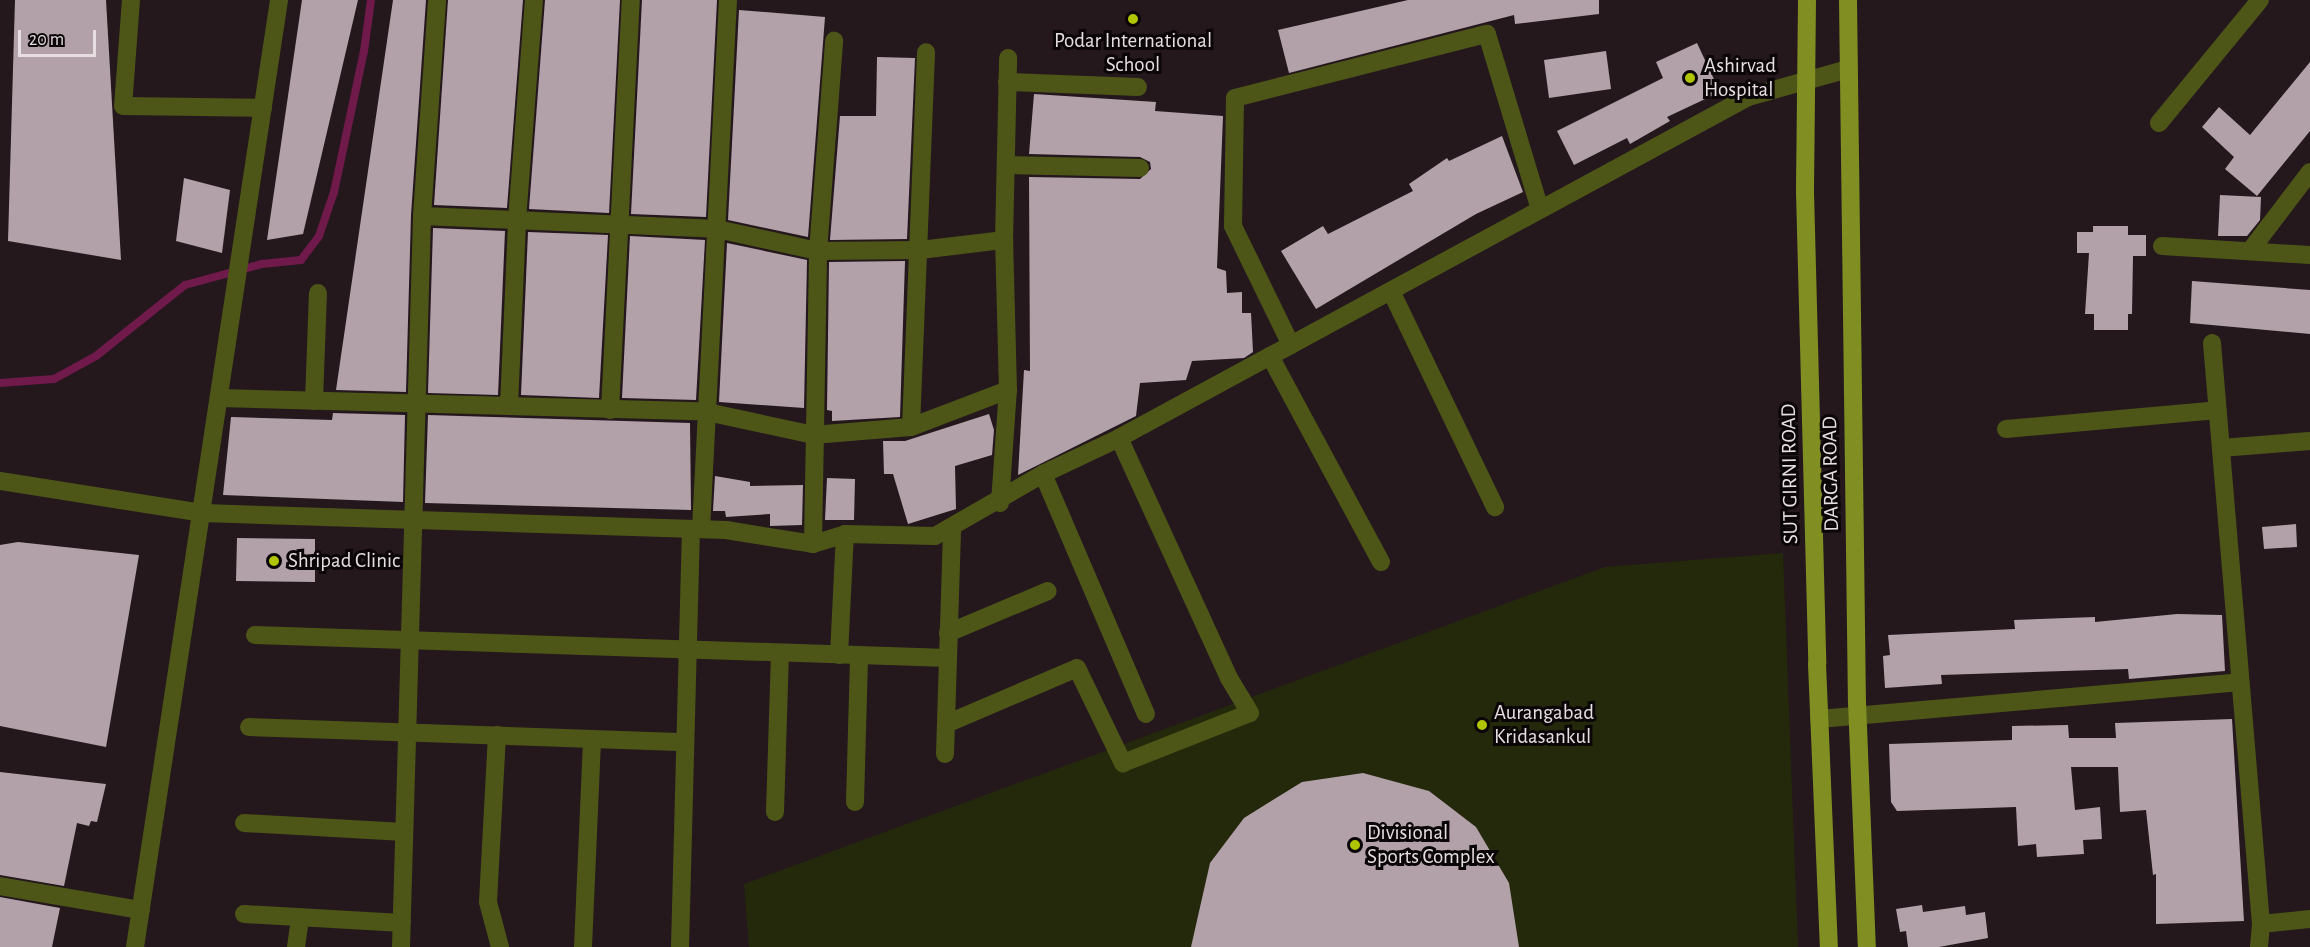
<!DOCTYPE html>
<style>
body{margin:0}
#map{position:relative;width:2310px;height:947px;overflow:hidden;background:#24181d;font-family:"Alegreya Sans",sans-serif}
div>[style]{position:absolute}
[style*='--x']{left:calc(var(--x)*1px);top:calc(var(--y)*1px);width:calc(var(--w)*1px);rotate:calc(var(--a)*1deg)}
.green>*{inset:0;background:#24290b}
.stream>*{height:8px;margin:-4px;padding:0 4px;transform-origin:4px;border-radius:4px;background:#70194b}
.building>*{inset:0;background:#b2a1a9}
.minor>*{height:18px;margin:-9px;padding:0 9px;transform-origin:9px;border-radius:9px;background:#4d5617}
.major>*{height:18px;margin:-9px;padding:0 9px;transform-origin:9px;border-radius:9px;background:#808e22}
.dots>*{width:16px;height:16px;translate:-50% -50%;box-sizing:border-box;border:3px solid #0a0507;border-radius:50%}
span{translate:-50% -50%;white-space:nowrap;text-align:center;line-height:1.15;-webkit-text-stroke:6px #0a0507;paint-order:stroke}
.poi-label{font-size:21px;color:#e7dee2}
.left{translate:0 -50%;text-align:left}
.street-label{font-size:21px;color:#e7dee2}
.scale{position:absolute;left:18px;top:30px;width:78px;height:27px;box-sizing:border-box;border:3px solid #e7dee2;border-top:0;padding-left:8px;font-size:18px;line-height:21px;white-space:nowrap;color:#e7dee2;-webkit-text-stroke:4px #0a0507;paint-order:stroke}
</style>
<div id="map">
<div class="green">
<i style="clip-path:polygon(1783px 553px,1798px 947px,749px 947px,744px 884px,1605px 567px)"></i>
</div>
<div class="stream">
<i style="--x:0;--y:383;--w:54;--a:-4.2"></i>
<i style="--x:54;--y:379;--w:48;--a:-28.7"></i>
<i style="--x:96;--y:356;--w:114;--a:-38.6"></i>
<i style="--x:185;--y:285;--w:80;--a:-15.3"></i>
<i style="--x:262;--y:264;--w:39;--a:-6"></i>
<i style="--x:301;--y:260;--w:30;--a:-53"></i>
<i style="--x:319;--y:236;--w:46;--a:-71.2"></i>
<i style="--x:334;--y:192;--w:144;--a:-78"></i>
<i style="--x:364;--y:51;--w:51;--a:-82.2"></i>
</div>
<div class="building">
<i style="clip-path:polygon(15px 0,106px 0,121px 260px,8px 241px)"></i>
<i style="clip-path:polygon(302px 0,358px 0,303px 234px,267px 240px)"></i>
<i style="clip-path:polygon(393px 0,426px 0,411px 215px,406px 392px,336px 390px)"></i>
<i style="clip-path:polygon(448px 0,523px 0,507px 208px,434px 205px)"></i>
<i style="clip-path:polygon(545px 0,620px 0,609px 213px,529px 209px)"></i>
<i style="clip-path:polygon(642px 0,717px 0,706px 217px,631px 214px)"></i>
<i style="clip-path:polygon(1408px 0,1599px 0,1599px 14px,1515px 24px,1514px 15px,1289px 73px,1278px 30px)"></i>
<i style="clip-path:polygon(739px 10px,825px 17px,808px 237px,728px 220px)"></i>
<i style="clip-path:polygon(1697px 43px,1720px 92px,1667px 117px,1670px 121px,1630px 144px,1627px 138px,1574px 165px,1557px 131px,1663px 78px,1656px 62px)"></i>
<i style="clip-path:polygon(1606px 51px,1611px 89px,1549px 98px,1544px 60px)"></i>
<i style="clip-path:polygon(877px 57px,915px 58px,907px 239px,830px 240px,840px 116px,876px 116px)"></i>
<i style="clip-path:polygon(2310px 62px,2310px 131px,2257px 196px,2225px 169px,2234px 157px,2202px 127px,2219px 107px,2250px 135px)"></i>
<i style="clip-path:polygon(1034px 94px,1156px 102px,1155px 111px,1223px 116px,1217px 268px,1226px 271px,1227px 293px,1242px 292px,1242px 313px,1251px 313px,1253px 352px,1244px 358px,1192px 361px,1186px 380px,1140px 383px,1136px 416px,1018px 475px,1024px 370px,1030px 371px,1029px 177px,1140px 179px,1151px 169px,1150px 162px,1140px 157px,1029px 154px)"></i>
<i style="clip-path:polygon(1502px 136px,1523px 192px,1476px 214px,1316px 309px,1281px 251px,1323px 226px,1328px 234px,1413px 191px,1409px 184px,1447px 158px,1449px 161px)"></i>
<i style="clip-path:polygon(184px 178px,230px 190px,222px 253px,176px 241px)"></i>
<i style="clip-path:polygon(2220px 195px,2261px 197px,2260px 220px,2247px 236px,2218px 236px)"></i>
<i style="clip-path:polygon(2093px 226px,2128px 226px,2128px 235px,2146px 235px,2146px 256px,2133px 256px,2132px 314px,2128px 314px,2128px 330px,2094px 330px,2094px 314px,2085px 314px,2089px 253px,2077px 253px,2077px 232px,2093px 232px)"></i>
<i style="clip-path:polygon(433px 228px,505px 231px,498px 395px,428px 393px)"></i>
<i style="clip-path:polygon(528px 232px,608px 235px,599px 398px,521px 395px)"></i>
<i style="clip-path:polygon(630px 236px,705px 240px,696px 400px,622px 398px)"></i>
<i style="clip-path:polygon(727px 243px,807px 260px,804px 408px,719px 402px)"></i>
<i style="clip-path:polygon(905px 261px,900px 417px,832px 421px,832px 411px,827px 410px,829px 262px)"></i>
<i style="clip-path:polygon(2192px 281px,2310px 290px,2310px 334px,2190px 323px)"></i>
<i style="clip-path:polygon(333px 413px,405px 415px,403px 502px,223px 495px,231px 417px,332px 420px)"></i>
<i style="clip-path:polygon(989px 414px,994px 430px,992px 455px,955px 466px,956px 509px,908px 524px,893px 474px,884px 474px,883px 441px,905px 441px)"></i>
<i style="clip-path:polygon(428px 415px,690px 423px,691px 510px,425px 503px)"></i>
<i style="clip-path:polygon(715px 476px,750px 482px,750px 486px,803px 485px,802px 525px,770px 526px,770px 514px,726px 517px,725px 511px,713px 511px)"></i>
<i style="clip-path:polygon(827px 478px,855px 479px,854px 520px,825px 520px)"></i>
<i style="clip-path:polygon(2296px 524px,2297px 547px,2264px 549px,2262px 527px)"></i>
<i style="clip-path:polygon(237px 538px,315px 539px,315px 582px,236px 581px)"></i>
<i style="clip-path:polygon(18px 542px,139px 555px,106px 747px,0 726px,0 545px)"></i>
<i style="clip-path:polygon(2177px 614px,2222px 615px,2225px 671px,2129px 679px,2128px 669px,1941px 675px,1942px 684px,1885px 688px,1883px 656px,1890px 655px,1888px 635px,2015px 629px,2014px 620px,2095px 617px,2095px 622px)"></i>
<i style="clip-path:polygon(2232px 719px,2244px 921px,2156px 924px,2156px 874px,2153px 875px,2146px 810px,2120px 812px,2118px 767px,2071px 767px,2075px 810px,2100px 807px,2102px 839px,2083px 840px,2084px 854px,2037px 857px,2036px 844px,2018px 846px,2016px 807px,1897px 811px,1891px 802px,1889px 744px,2012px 740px,2012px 726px,2068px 725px,2069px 738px,2116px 738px,2115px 723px)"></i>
<i style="clip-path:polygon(0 772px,106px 784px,97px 822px,91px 821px,89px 826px,77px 823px,64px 886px,0 875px)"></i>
<i style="clip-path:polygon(1363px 773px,1429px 791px,1476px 827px,1509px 883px,1519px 947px,1191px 947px,1210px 863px,1244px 818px,1302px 782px)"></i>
<i style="clip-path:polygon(0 897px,60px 908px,52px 947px,0 947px)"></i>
<i style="clip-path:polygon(1922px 905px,1923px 912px,1965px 906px,1966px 915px,1985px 912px,1988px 938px,1939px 947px,1908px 947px,1906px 931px,1900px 932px,1896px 909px)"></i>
</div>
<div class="minor">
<i style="--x:131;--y:0;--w:106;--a:94.3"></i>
<i style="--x:123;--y:106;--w:140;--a:0.8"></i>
<i style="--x:1007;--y:82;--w:131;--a:2.2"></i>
<i style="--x:2159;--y:123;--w:159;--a:-50.6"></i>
<i style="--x:1006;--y:165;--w:134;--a:1.3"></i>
<i style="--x:422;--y:216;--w:295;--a:2.5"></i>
<i style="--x:717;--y:229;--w:103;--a:12.3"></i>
<i style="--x:818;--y:251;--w:102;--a:-0.6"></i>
<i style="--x:920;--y:250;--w:85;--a:-6.8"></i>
<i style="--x:2162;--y:246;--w:148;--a:3.5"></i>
<i style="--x:2250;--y:251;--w:99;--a:-52.8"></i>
<i style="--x:1391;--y:291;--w:240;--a:64.3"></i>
<i style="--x:2212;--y:343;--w:583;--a:85.18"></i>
<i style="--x:2261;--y:924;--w:23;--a:95"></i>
<i style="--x:1291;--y:345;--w:132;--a:-116"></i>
<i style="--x:1233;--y:226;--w:128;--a:-89.1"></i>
<i style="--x:1235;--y:98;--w:260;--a:-14.3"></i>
<i style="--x:1487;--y:34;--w:183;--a:73.2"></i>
<i style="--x:1270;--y:356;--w:234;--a:61.7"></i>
<i style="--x:220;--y:398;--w:487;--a:1.6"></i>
<i style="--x:707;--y:412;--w:108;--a:12.2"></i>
<i style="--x:813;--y:435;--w:98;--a:-4.7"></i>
<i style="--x:911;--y:427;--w:104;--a:-20.9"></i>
<i style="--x:314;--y:401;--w:108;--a:-87.9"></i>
<i style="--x:509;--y:406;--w:186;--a:-87.5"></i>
<i style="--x:517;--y:220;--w:221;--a:-85.6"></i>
<i style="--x:610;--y:410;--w:411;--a:-87.1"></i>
<i style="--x:911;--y:427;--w:375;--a:-87.7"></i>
<i style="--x:2006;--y:429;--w:212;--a:-5.1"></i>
<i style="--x:2221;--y:448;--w:89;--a:-4.5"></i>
<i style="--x:1043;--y:474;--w:261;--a:66.8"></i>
<i style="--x:0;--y:481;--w:206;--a:9"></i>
<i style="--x:203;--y:513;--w:523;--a:1.86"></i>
<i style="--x:726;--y:530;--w:88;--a:9.1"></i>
<i style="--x:813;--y:544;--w:34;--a:-17"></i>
<i style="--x:845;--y:534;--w:90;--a:1.3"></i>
<i style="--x:935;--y:536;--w:125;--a:-29.9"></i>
<i style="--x:1043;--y:474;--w:84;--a:-25.3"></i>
<i style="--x:1119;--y:438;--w:715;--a:-28.46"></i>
<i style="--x:1748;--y:97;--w:104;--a:-15.6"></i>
<i style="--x:1000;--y:503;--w:113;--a:-86"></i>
<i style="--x:1008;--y:390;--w:150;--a:-91.5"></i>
<i style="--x:1004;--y:240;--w:182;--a:-88.7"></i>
<i style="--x:701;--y:529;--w:530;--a:-87.08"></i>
<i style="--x:813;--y:544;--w:293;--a:-89"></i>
<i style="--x:818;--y:251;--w:211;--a:-85.6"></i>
<i style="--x:948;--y:633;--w:108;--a:-22.8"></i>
<i style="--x:255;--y:635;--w:693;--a:1.9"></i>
<i style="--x:839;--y:655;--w:121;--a:-87.2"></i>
<i style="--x:1819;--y:719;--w:423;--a:-5"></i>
<i style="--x:946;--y:724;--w:142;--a:-23.1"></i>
<i style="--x:1077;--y:668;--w:106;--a:64.2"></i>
<i style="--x:1123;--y:763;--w:136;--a:-21.5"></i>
<i style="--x:1250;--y:713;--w:41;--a:-121"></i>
<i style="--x:1229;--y:678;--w:264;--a:-114.6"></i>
<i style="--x:249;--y:727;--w:436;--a:2"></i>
<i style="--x:497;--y:735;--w:167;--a:93.1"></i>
<i style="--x:488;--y:902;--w:47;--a:75.1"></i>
<i style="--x:945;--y:754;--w:226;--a:-88.2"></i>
<i style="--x:855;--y:802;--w:146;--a:-88.4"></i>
<i style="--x:775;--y:812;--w:159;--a:-88.2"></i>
<i style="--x:244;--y:823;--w:160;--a:3.2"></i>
<i style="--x:0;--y:886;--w:143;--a:9.7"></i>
<i style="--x:244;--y:914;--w:158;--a:3.3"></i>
<i style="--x:2261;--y:924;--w:49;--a:-5.8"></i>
<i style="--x:135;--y:947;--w:958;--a:-81.35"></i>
<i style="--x:296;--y:947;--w:30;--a:-82"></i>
<i style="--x:401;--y:947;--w:731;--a:-88.35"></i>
<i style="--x:422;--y:216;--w:217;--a:-86"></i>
<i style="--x:583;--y:947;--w:208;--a:-87.5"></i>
<i style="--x:680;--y:947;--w:418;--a:-88.5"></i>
</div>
<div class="major">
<i style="--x:1807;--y:0;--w:192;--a:90.6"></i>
<i style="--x:1805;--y:192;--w:472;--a:88.5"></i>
<i style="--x:1817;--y:664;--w:283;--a:87.6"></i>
<i style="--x:1848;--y:0;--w:702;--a:89.27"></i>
<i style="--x:1857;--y:702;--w:245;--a:87.7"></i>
</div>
<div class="dots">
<i style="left:1133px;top:19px;background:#b0c500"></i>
<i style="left:1690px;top:78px;background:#b0c500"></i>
<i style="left:274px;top:561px;background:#b0c500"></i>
<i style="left:1482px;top:725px;background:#b0c500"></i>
<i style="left:1355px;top:845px;background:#b0c500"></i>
</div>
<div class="poi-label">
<span style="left:1133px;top:53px">Podar International<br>School</span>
<span class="left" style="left:1704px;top:78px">Ashirvad<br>Hospital</span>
<span class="left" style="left:288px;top:561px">Shripad Clinic</span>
<span class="left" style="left:1494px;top:725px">Aurangabad<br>Kridasankul</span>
<span class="left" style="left:1367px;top:845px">Divisional<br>Sports Complex</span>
</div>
<div class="street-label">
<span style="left:1790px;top:474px;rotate:-91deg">SUT GIRNI ROAD</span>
<span style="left:1831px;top:474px;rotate:-91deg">DARGA ROAD</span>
</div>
<div class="scale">20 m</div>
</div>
